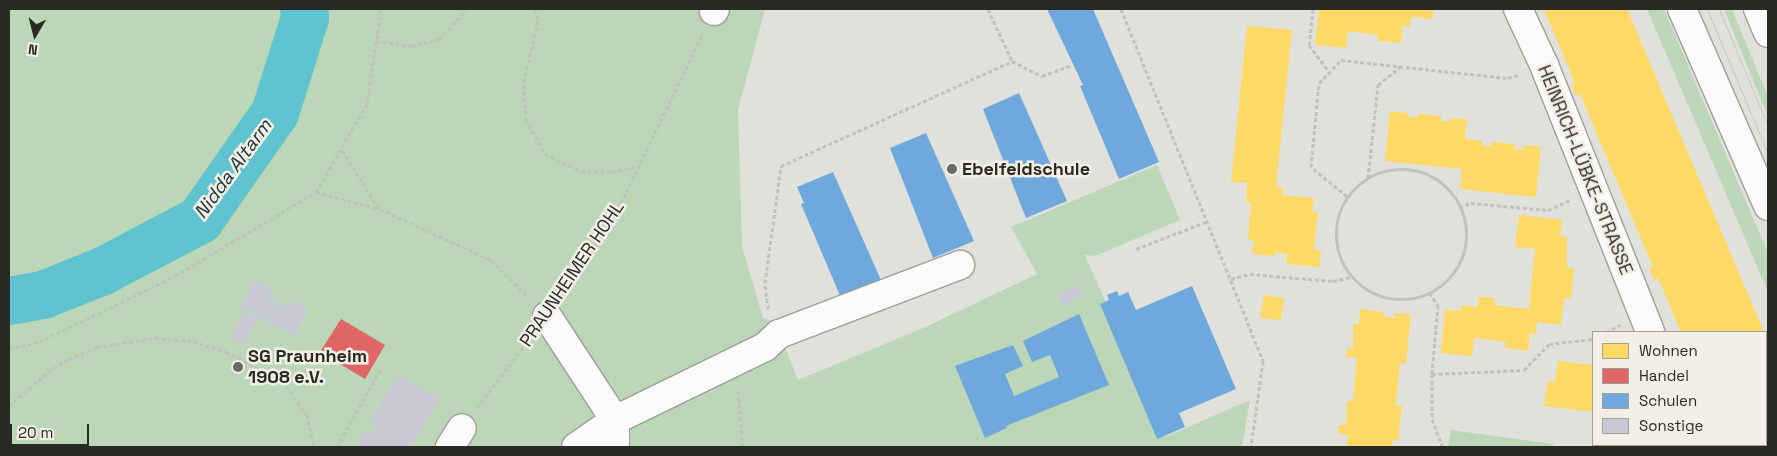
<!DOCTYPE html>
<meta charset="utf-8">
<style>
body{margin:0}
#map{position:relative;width:1777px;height:456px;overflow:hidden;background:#e1e1dc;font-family:"Space Grotesk",sans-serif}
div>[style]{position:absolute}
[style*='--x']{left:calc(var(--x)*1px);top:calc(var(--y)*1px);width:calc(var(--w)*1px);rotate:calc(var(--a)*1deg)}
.green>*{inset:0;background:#bcd7b7}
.homes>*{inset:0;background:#ffd966}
.shops>*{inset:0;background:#e06666}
.schools>*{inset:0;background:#6fa8dc}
.river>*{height:48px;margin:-24px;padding:0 24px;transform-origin:24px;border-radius:24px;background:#5fc4d0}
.building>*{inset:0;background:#c8c7d4}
.path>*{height:3px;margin-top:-1.5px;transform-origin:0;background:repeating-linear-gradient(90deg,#c1c1bf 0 4px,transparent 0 6.5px)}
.path>.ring{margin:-1.5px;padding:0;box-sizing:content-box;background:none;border:3px solid #c1c1bf;border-radius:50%}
.roads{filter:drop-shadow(1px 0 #9e9e9a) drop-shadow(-1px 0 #9e9e9a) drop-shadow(0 1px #9e9e9a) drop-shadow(0 -1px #9e9e9a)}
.minor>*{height:28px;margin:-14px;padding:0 14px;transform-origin:14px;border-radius:14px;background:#fafafa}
.major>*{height:28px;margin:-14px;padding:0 14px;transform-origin:14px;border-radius:14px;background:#fafafa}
.tram>*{height:1px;margin:-0.5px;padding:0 0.5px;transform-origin:0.5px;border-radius:0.5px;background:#c8c8c6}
.dots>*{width:14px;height:14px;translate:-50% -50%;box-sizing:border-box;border:2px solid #f1efe6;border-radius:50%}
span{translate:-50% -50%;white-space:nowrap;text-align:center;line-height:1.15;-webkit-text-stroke:5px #f1efe6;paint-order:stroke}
.poi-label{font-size:18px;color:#292925;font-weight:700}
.left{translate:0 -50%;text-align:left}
.street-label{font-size:18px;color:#292925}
.water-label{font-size:19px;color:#1b3135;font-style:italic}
.frame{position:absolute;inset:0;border:10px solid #292925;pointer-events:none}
.legend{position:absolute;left:1592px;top:331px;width:175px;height:115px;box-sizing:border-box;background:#f1efe6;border:1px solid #a1a099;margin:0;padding:6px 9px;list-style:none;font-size:15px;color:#292925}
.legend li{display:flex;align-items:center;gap:10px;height:25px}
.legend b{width:25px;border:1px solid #a1a099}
.north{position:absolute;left:10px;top:10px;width:50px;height:50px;-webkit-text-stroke:4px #f1efe6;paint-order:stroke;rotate:188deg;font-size:14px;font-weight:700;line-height:20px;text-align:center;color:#292925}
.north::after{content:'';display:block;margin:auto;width:18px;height:22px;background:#292925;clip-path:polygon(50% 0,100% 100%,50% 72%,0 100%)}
.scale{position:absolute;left:10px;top:424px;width:79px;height:22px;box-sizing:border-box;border:2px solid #292925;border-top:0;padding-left:6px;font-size:15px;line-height:18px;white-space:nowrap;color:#292925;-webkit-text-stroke:4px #f1efe6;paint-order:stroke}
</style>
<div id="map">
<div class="green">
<i style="clip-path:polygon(9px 9px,765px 9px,738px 110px,742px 246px,763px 318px,775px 322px,798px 380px,923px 328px,1037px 274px,1011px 227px,1157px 165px,1180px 220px,1095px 256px,1085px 255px,1165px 437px,1250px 400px,1242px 447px,9px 447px)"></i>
<i style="clip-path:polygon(1647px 9px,1664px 9px,1768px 253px,1768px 292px)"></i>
<i style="clip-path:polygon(1724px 9px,1732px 9px,1768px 97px,1768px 117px)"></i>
<i style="clip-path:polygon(1451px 430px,1553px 444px,1553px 447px,1448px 447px)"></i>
</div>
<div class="homes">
<i style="clip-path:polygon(1319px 9px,1434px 9px,1433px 19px,1411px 17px,1410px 27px,1403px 26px,1401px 43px,1378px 41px,1378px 35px,1348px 31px,1346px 48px,1315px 45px)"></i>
<i style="clip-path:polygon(1544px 9px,1627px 9px,1764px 332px,1681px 332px,1658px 278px,1654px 280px,1649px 268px,1653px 267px,1580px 94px,1576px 96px,1571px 84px,1575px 83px)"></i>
<i style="clip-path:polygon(1247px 26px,1292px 30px,1276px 187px,1283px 187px,1282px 195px,1314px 198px,1312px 211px,1318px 212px,1314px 250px,1321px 250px,1319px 267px,1286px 264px,1287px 254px,1275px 252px,1275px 256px,1252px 254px,1254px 240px,1248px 240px,1251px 202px,1246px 202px,1247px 183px,1231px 182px)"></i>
<i style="clip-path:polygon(1390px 111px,1408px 113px,1408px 117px,1417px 118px,1418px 114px,1441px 116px,1441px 121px,1449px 122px,1450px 118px,1467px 119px,1465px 139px,1482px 141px,1482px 146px,1491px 146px,1491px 142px,1515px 144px,1514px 149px,1523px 150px,1524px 145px,1541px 147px,1536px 197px,1460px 189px,1462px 169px,1385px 161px)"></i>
<i style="clip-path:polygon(1519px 215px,1562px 220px,1560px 236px,1567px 237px,1567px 267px,1574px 268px,1571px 299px,1564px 298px,1561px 325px,1537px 322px,1536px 334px,1530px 333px,1528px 351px,1505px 348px,1506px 342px,1474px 338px,1472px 356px,1441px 353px,1445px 310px,1461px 311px,1462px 305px,1478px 307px,1478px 297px,1495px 298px,1494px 305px,1529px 309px,1535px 249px,1515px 247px)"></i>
<i style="clip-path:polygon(1264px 295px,1284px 298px,1281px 320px,1260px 318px)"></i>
<i style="clip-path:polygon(1360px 309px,1384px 312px,1383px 317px,1395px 318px,1395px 313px,1411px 314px,1406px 364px,1400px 363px,1397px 393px,1396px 405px,1402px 406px,1398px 441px,1392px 440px,1392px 447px,1347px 447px,1348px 435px,1338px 433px,1339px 425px,1346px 425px,1347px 401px,1353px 401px,1357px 358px,1346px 357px,1347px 348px,1353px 349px,1353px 324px,1359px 324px)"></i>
<i style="clip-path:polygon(1766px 336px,1768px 447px,1727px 447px,1726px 445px,1766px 445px)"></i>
<i style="clip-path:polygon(1558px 361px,1593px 365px,1593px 412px,1544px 406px,1548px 381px,1555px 382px)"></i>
<i style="clip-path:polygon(1609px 445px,1636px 445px,1643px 446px,1609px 447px)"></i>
</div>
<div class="shops">
<i style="clip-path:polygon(341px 319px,385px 345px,365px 379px,320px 352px)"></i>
</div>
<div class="schools">
<i style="clip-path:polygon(1047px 9px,1093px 9px,1159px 162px,1119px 179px,1080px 86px,1083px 85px)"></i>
<i style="clip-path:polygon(1019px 93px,1067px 201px,1026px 218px,983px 109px)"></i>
<i style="clip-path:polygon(926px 133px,974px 241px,933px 258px,890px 148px)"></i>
<i style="clip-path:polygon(833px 172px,881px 280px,841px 298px,801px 204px,804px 203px,797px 187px)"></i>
<i style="clip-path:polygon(1192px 286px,1236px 389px,1179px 413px,1185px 427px,1157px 439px,1100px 304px,1109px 300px,1107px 295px,1117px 291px,1119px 296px,1128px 292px,1136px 310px)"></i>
<i style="clip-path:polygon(1079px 314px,1109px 385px,1006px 426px,1007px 428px,985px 438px,955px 366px,1013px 345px,1023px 366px,1005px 374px,1014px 396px,1059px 377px,1050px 355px,1032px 362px,1023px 341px)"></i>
</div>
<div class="river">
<i style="--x:9;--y:301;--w:35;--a:-10"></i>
<i style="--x:43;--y:295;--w:65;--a:-21.8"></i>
<i style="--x:103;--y:271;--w:110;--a:-27.7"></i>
<i style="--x:200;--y:220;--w:131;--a:-55"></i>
<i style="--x:275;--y:113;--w:100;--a:-72.5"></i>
<i style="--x:305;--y:18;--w:9;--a:-96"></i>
</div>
<div class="building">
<i style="clip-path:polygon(255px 280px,273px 289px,268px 298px,287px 307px,291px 300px,308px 309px,294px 336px,240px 307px)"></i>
<i style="clip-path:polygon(1080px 285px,1084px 296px,1062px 305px,1058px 294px)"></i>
<i style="clip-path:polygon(244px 311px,258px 318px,244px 346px,230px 338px)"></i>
<i style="clip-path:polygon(398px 374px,440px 399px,411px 447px,355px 447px,365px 429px,372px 433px,376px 426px,369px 422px)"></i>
</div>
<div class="path">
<i style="--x:535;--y:9;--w:12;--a:76"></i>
<i style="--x:538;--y:21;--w:66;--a:103.2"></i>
<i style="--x:523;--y:85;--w:34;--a:85"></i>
<i style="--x:526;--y:119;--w:40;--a:62"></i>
<i style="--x:545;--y:154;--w:40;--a:25"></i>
<i style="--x:581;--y:171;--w:31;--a:2"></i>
<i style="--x:612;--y:172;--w:28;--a:-13"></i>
<i style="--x:988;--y:9;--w:57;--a:65.2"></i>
<i style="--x:1012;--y:61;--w:34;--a:27"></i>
<i style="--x:1042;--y:76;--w:30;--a:-20"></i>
<i style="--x:1121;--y:9;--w:380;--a:68"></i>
<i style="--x:1263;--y:361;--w:87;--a:97.9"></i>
<i style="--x:1313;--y:9;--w:36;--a:96"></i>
<i style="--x:1309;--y:45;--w:34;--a:53"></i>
<i style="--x:376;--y:41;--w:35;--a:8"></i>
<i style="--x:411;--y:46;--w:29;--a:-14"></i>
<i style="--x:439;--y:39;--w:41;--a:-47"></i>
<i style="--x:342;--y:150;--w:70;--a:57.9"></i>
<i class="ring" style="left:1336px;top:169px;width:127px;height:127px"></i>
<i style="--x:1368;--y:178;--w:94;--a:-83.9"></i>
<i style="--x:1378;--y:85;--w:28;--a:-39"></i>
<i style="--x:316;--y:192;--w:66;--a:14.9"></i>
<i style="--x:380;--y:209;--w:122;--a:24.7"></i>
<i style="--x:491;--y:260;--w:54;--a:45"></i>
<i style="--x:1347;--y:196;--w:46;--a:-141.1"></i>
<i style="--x:1311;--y:167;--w:84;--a:-84.6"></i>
<i style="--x:1319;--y:83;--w:32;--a:-46"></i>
<i style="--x:1341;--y:60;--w:168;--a:6.2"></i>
<i style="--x:1508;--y:78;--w:10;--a:-17"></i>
<i style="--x:1459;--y:207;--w:13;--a:-18"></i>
<i style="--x:1471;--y:203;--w:77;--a:5.2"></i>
<i style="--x:1548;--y:210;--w:24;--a:-24"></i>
<i style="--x:1136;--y:249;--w:77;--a:-21.3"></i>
<i style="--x:1231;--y:279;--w:20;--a:-15"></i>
<i style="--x:1250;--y:274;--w:83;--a:4.8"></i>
<i style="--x:1333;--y:281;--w:19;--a:-12"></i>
<i style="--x:1429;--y:293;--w:15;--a:53"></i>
<i style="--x:1438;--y:305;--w:69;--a:95"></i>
<i style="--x:1432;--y:374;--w:45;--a:90"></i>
<i style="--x:1432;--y:419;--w:30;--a:69"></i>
<i style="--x:562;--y:294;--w:95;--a:-56.1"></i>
<i style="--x:615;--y:215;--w:201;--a:-64.1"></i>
<i style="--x:768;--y:309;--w:26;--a:-97"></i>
<i style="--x:765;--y:283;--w:118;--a:-82.2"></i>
<i style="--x:781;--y:166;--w:254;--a:-24.4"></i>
<i style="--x:1606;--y:332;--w:16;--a:-27"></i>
<i style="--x:9;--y:349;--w:31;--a:-13"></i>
<i style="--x:39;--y:342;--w:151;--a:-25.9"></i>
<i style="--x:175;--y:276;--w:164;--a:-30.8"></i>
<i style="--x:316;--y:192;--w:102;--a:-59.9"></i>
<i style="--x:367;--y:104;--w:96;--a:-81.6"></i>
<i style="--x:1432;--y:374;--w:92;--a:-2.5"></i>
<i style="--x:1524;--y:370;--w:36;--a:-46"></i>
<i style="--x:1549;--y:344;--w:44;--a:-6.5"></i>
<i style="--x:738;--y:391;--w:56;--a:84.9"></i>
<i style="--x:9;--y:406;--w:52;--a:-41.1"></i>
<i style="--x:48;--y:372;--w:25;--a:-32"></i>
<i style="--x:69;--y:359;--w:30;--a:-23"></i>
<i style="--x:97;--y:347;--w:59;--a:-8.8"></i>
<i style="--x:155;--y:338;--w:38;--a:5"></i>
<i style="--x:193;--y:341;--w:35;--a:18"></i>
<i style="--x:226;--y:352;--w:63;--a:27.4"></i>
<i style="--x:282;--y:381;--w:42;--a:53.7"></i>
<i style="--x:307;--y:415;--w:33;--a:78"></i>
<i style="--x:477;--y:408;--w:86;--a:-53"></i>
<i style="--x:337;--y:447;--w:88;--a:-60.8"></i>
</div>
<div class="roads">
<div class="minor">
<i style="--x:1518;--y:9;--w:62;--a:65.1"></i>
<i style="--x:1544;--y:65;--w:287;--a:68.3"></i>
<i style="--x:714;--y:11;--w:2;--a:-63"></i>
<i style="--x:547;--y:316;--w:124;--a:56.8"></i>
<i style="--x:615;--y:420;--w:27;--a:90"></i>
<i style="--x:1694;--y:445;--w:2;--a:63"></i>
<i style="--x:450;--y:447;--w:22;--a:-58"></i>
<i style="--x:576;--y:447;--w:47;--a:-34.7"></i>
<i style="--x:615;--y:420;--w:167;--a:-26"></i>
<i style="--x:765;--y:347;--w:19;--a:-43"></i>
<i style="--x:779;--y:334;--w:194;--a:-20.9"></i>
</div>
<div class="major">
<i style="--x:1682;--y:9;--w:215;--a:66.4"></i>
<i style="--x:1758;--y:9;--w:26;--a:67"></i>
</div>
</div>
<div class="tram">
<i style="--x:1707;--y:9;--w:157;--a:67.2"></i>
<i style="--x:1719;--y:9;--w:127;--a:67.3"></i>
</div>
<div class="dots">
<i style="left:952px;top:169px;background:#696965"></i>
<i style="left:238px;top:367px;background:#696965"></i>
</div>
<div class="poi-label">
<span class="left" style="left:962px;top:169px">Ebelfeldschule</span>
<span class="left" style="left:248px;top:367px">SG Praunheim<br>1908 e.V.</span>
</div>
<div class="street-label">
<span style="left:1585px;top:170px;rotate:68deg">HEINRICH-LÜBKE-STRASSE</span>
<span style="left:572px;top:274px;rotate:-56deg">PRAUNHEIMER HOHL</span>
</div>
<div class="water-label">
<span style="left:233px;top:169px;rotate:-54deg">Nidda Altarm</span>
</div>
<div class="frame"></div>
<ul class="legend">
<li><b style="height:14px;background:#ffd966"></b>Wohnen</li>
<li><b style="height:14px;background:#e06666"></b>Handel</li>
<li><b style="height:14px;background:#6fa8dc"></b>Schulen</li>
<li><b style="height:14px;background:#c8c7d4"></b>Sonstige</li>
</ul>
<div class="north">N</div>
<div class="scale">20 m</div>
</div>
